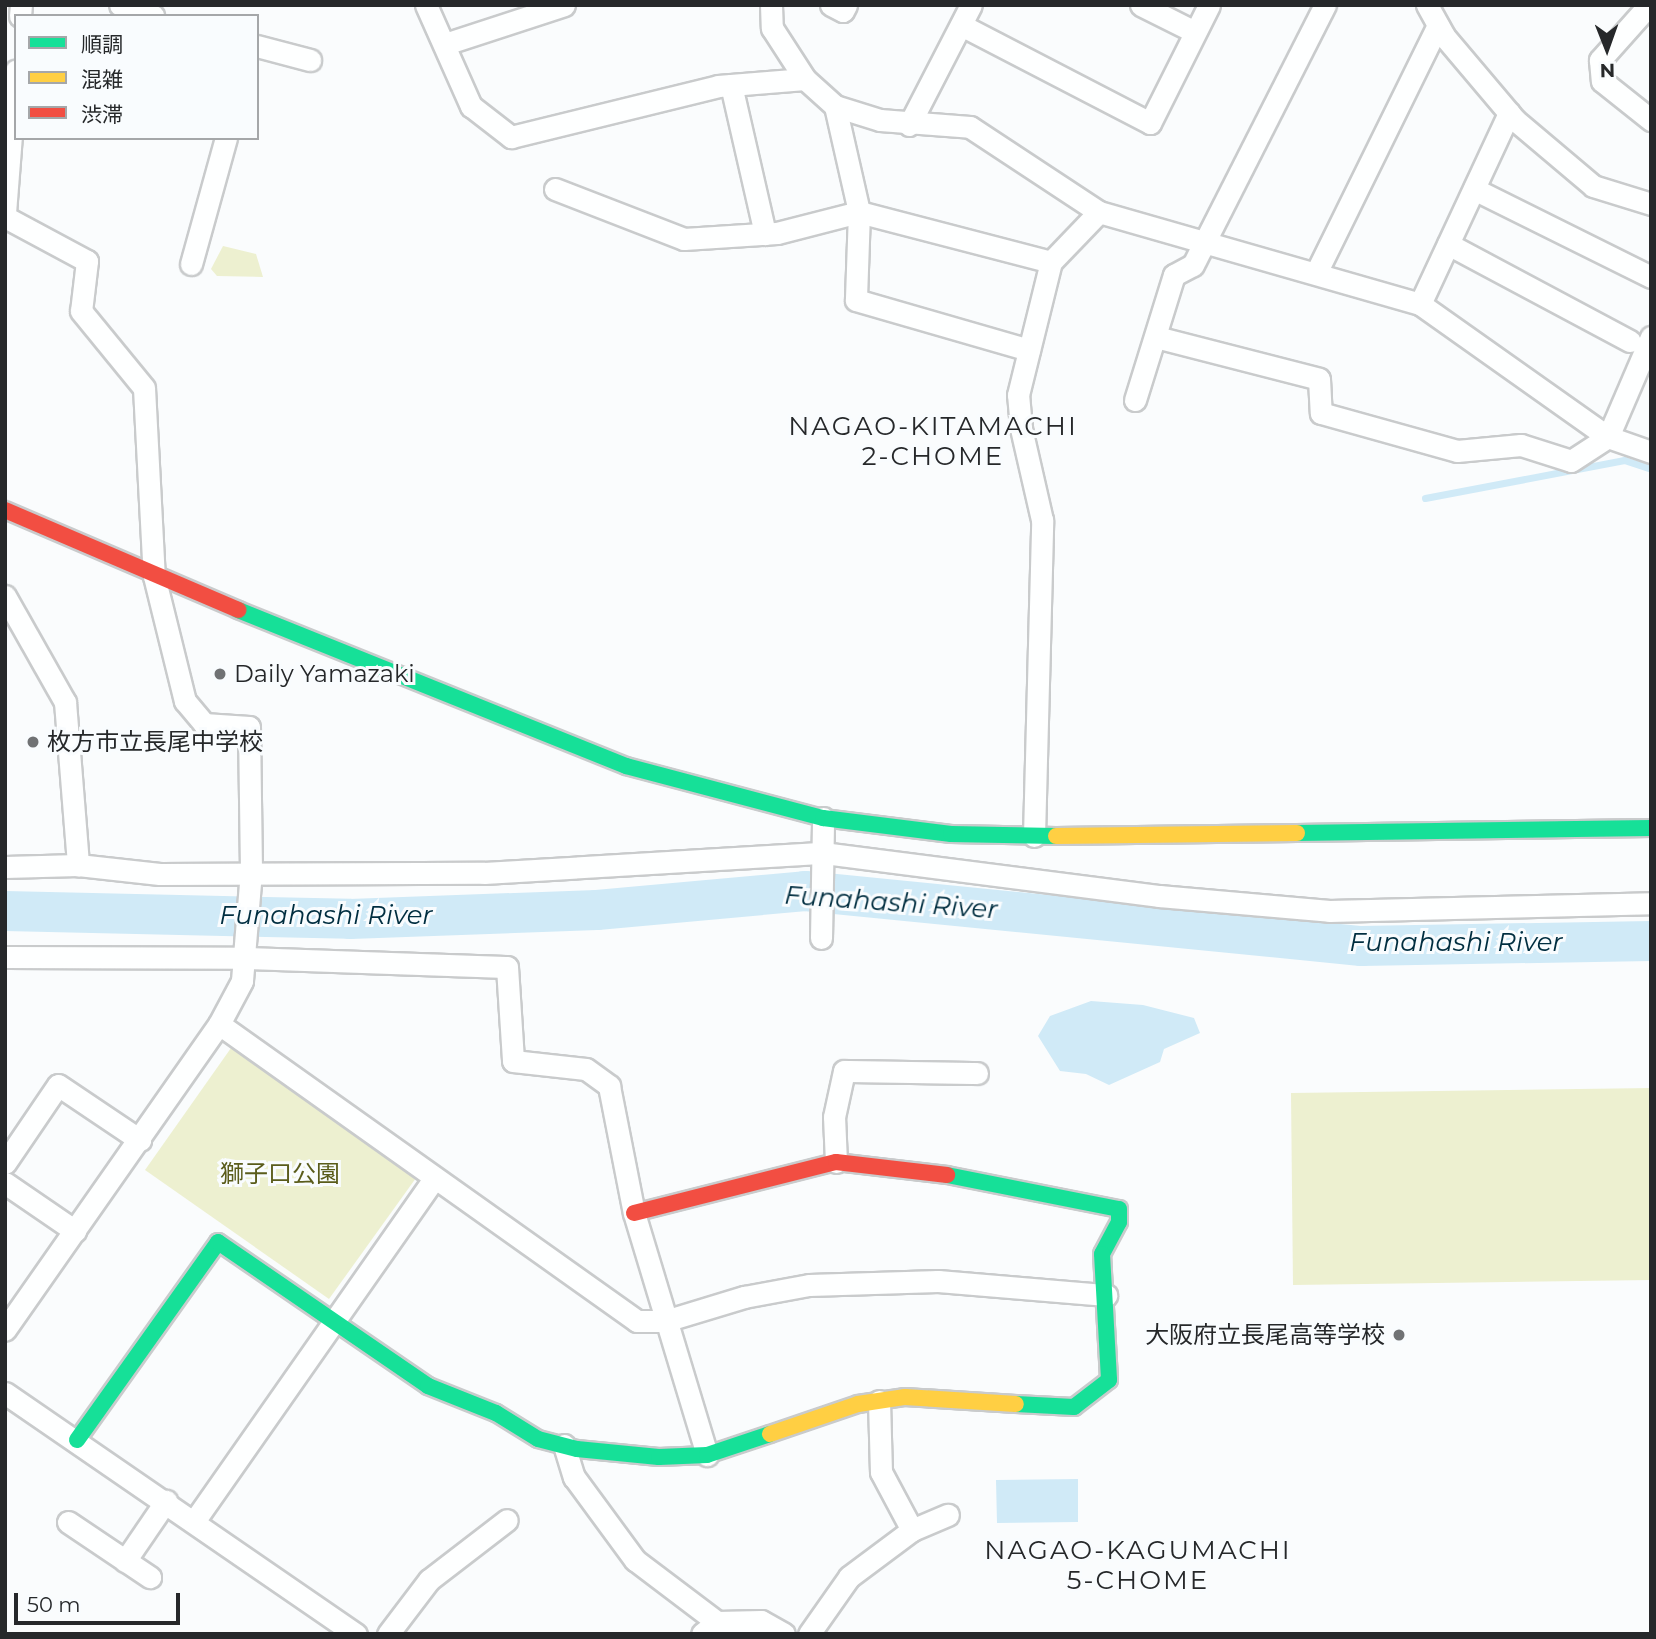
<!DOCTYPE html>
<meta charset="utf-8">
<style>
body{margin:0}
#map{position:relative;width:1656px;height:1639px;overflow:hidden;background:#fafcfd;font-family:Montserrat,"Noto Sans JP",sans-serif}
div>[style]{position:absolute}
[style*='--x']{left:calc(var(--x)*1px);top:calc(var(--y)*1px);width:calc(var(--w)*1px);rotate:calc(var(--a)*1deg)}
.green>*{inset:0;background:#edf0d0}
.water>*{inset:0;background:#d0eaf7}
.stream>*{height:7px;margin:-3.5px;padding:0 3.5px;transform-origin:3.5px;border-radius:3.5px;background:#d0eaf7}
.river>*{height:40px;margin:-20px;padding:0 20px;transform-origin:20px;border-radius:20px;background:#d0eaf7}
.roads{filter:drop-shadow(2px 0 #c9cbcc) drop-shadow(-2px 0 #c9cbcc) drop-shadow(0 2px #c9cbcc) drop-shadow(0 -2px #c9cbcc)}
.street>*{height:21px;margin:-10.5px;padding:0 10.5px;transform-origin:10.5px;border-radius:10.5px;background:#feffff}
.fast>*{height:16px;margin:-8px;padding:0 8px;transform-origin:8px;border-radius:8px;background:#16e098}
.slow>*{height:16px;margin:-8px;padding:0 8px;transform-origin:8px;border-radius:8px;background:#ffcf43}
.jam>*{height:16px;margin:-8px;padding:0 8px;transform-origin:8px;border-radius:8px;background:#f24e42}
.dots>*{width:19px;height:19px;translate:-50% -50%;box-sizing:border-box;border:4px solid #f9fcfe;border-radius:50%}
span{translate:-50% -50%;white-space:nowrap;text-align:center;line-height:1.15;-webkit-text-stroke:6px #f9fcfe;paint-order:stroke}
.poi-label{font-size:24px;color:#26282a}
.left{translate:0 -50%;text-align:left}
.right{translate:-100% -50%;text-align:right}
.park-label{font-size:24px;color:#5a5c1b}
.neighbourhood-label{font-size:26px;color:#26282a;letter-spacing:2px}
.water-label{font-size:26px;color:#002e40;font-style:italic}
.frame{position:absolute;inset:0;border:7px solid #26282a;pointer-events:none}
.legend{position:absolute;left:14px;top:14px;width:245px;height:126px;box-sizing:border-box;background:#f9fcfe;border:2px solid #a5a7a9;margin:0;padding:9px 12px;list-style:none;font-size:21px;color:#26282a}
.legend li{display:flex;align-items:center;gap:14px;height:35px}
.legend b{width:35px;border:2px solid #a5a7a9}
.north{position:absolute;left:1572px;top:14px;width:70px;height:70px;-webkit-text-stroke:5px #f9fcfe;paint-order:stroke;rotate:179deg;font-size:19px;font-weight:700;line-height:28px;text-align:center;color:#26282a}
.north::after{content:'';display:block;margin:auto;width:24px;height:32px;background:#26282a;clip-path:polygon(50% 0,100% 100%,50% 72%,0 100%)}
.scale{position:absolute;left:14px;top:1593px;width:166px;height:32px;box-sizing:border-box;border:4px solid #26282a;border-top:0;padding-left:9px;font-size:21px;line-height:24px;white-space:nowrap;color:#26282a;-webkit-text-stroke:5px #f9fcfe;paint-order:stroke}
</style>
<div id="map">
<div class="green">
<i style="clip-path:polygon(223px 246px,256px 254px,263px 277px,217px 276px,211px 269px)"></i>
<i style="clip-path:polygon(231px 1048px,416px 1178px,329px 1299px,145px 1170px)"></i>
<i style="clip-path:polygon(1651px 1088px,1651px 1280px,1293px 1285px,1291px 1093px)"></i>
</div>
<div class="water">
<i style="clip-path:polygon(1091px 1001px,1143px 1005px,1194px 1018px,1200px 1033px,1164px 1049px,1160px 1062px,1109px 1085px,1086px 1074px,1060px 1071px,1038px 1036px,1050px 1016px)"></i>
<i style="clip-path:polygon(1078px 1479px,1078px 1522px,997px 1523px,996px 1480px)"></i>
</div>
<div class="stream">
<i style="--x:1425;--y:498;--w:203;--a:-10.8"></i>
<i style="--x:1624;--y:460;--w:28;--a:18"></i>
</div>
<div class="river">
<i style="--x:5;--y:911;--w:345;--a:1.3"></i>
<i style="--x:350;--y:919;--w:247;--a:-2.1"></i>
<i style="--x:597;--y:910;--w:209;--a:-5.2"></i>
<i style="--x:805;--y:891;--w:559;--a:5.65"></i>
<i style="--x:1361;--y:946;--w:290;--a:-1"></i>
</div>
<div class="roads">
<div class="street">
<i style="--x:120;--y:5;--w:35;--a:18"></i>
<i style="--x:426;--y:5;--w:111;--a:66"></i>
<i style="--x:471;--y:106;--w:51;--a:37.8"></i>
<i style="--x:511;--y:137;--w:213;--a:-13.8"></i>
<i style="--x:718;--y:86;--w:87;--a:-4.6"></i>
<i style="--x:771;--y:5;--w:23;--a:88"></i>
<i style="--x:772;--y:28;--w:61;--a:57.1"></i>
<i style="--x:805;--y:79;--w:40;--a:42"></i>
<i style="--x:835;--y:106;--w:47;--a:17.3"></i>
<i style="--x:880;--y:120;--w:90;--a:4.4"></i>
<i style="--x:970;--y:127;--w:154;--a:33.4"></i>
<i style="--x:1099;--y:212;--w:334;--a:16"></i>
<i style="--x:1420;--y:304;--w:230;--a:35.3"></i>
<i style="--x:1608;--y:437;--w:46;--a:19.2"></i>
<i style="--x:831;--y:5;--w:13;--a:27"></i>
<i style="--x:843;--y:11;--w:7;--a:-63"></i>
<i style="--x:1141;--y:5;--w:60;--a:26.6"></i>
<i style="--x:1427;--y:5;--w:35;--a:61"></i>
<i style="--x:1444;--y:36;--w:110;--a:49.8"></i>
<i style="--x:1515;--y:120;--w:102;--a:40.2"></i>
<i style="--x:1593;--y:186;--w:61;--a:17.2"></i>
<i style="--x:1649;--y:5;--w:74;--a:131.7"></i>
<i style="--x:1600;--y:60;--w:21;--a:85"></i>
<i style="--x:1602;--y:81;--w:63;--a:38.5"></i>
<i style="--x:20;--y:16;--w:11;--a:-85"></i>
<i style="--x:961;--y:25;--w:213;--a:27.4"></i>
<i style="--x:1150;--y:123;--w:132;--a:-63.4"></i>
<i style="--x:445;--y:44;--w:125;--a:-18.1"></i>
<i style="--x:257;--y:46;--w:55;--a:14.8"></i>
<i style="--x:731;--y:85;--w:153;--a:77.1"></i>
<i style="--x:835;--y:106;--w:109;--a:77.2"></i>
<i style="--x:859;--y:212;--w:88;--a:92"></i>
<i style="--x:856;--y:300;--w:180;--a:16.1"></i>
<i style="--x:909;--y:125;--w:135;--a:-62.7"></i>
<i style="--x:555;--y:189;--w:138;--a:21.2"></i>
<i style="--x:684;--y:239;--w:93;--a:-3.7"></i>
<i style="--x:777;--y:233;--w:85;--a:-14.4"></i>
<i style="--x:859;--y:212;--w:198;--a:14.6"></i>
<i style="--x:1474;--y:189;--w:198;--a:26.4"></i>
<i style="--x:5;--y:213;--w:143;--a:-85.6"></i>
<i style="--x:5;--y:217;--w:93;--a:28.2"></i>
<i style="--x:87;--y:261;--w:50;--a:96.8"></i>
<i style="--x:81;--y:311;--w:99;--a:50.7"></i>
<i style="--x:144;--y:388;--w:188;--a:87"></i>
<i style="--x:154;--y:576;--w:129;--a:76.1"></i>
<i style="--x:185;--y:701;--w:30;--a:50"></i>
<i style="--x:204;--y:724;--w:45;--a:3.8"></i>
<i style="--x:249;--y:727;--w:144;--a:89.2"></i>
<i style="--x:251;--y:871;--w:110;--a:94.7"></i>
<i style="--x:242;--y:981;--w:49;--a:118.1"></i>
<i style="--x:219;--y:1024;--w:373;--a:125"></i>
<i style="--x:1448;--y:244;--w:206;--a:28.1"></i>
<i style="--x:191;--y:264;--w:131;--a:-74.5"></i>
<i style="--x:1316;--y:273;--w:276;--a:-63.8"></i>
<i style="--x:1420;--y:304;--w:211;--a:-65"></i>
<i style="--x:1156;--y:337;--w:168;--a:14.4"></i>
<i style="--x:1319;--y:379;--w:34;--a:87"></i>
<i style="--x:1321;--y:413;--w:141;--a:15.6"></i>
<i style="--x:1457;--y:451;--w:64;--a:-5.4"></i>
<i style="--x:1521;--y:445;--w:52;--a:17.7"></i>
<i style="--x:1571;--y:461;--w:44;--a:-33"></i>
<i style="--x:1608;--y:437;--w:109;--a:-66.7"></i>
<i style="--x:1135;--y:400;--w:131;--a:-72.7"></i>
<i style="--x:1174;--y:275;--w:21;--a:-28"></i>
<i style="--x:1193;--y:265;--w:292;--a:-63.1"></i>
<i style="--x:5;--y:596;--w:122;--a:60.5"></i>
<i style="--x:65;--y:702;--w:164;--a:85.4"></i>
<i style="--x:1034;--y:836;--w:316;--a:-88.5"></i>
<i style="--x:1042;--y:520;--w:94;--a:-102.9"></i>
<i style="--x:1021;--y:428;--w:33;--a:-95"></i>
<i style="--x:1018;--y:395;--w:137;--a:-76.1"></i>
<i style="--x:1051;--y:262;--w:69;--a:-46.2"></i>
<i style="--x:5;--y:867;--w:73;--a:-1.6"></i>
<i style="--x:78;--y:865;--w:82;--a:6.3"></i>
<i style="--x:160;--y:874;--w:324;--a:-0.2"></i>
<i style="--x:484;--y:873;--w:340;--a:-3.4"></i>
<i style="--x:823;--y:853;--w:339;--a:7.3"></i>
<i style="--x:1159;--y:896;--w:171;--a:5"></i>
<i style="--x:1329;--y:911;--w:322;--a:-1.4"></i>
<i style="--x:821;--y:938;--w:120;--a:-89"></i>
<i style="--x:5;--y:957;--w:242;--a:0.2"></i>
<i style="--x:247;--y:958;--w:260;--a:2"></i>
<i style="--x:507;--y:967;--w:94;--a:86.3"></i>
<i style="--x:513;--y:1061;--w:73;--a:6.3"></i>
<i style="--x:586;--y:1069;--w:29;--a:36"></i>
<i style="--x:609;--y:1086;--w:129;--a:78.9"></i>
<i style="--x:634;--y:1213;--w:253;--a:73.2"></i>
<i style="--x:219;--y:1024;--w:513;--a:35.39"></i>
<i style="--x:637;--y:1321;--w:28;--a:0"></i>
<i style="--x:665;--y:1321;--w:83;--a:-16.9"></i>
<i style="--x:744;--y:1297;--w:66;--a:-10.5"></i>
<i style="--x:809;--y:1285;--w:129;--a:-1.8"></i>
<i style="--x:938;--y:1281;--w:169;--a:4.8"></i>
<i style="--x:836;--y:1162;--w:45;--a:-92.5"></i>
<i style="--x:834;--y:1117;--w:47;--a:-77.7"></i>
<i style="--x:844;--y:1071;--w:133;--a:0.9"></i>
<i style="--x:5;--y:1163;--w:94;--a:-55.8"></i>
<i style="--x:58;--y:1085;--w:99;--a:33.9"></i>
<i style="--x:5;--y:1183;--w:85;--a:34.4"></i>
<i style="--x:5;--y:1393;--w:426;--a:34.5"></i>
<i style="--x:879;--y:1401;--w:71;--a:88.4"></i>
<i style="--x:881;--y:1472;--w:66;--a:61.9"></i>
<i style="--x:564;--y:1445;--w:34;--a:73"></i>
<i style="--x:574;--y:1477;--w:103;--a:53.7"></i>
<i style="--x:635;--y:1560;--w:103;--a:37.1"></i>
<i style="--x:195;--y:1520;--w:416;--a:-55"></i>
<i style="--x:68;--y:1522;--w:99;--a:33.9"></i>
<i style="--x:125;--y:1561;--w:73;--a:-55.7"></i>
<i style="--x:388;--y:1634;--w:68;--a:-52.8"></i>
<i style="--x:429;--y:1580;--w:98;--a:-37.6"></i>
<i style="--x:702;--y:1634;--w:19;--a:-39"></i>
<i style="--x:717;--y:1622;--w:44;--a:-1.3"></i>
<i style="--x:761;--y:1621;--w:26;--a:29"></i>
<i style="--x:809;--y:1634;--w:70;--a:-54.9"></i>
<i style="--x:849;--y:1577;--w:79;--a:-36.7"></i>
<i style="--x:912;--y:1530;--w:39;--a:-23"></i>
</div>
<div class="fast">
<i style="--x:238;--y:610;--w:418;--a:21.9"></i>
<i style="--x:626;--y:766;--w:204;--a:14.8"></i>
<i style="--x:823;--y:818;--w:129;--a:7.1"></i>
<i style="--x:951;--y:834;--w:105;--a:1.1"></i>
<i style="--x:1297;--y:833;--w:354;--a:-0.8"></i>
<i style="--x:947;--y:1175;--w:175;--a:11.2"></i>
<i style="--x:1119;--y:1209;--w:13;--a:90"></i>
<i style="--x:1119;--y:1222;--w:36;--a:118"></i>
<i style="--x:1102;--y:1254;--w:126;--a:86.8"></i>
<i style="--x:1109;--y:1380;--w:44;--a:142.4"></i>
<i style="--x:1074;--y:1407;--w:58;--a:-177"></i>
<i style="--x:77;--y:1440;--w:243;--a:-54.5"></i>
<i style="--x:218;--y:1242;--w:255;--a:34.4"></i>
<i style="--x:428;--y:1386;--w:73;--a:21.7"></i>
<i style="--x:496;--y:1413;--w:49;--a:31.8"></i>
<i style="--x:538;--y:1439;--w:40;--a:14.4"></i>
<i style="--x:577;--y:1449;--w:82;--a:5.6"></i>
<i style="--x:659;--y:1457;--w:48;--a:-2.4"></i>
<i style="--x:707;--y:1455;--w:66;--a:-18.4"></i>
</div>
<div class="slow">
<i style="--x:1056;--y:836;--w:241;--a:-0.7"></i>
<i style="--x:770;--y:1434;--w:93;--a:-18.8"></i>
<i style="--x:858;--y:1404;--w:48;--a:-8.5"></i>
<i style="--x:905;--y:1397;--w:111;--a:3.6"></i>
</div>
<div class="jam">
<i style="--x:5;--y:510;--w:254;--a:23.2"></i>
<i style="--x:634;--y:1213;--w:208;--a:-14.2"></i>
<i style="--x:836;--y:1162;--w:112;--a:6.7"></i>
</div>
</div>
<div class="dots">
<i style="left:220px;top:674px;background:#707274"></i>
<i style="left:33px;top:742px;background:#707274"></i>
<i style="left:1399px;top:1335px;background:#707274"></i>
</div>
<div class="poi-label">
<span class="left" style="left:234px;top:674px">Daily Yamazaki</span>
<span class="left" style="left:47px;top:742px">枚方市立長尾中学校</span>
<span class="right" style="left:1385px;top:1335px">大阪府立長尾高等学校</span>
</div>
<div class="park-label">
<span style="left:280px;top:1174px">獅子口公園</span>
</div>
<div class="neighbourhood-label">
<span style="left:933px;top:442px">NAGAO-KITAMACHI<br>2-CHOME</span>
<span style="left:1138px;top:1566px">NAGAO-KAGUMACHI<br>5-CHOME</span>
</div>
<div class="water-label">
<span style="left:891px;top:903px;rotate:4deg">Funahashi River</span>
<span style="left:326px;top:916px">Funahashi River</span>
<span style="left:1456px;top:943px">Funahashi River</span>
</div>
<div class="frame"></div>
<ul class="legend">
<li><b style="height:9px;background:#16e098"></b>順調</li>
<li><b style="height:9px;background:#ffcf43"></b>混雑</li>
<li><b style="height:9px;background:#f24e42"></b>渋滞</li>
</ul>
<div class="north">N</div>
<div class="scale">50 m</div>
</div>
